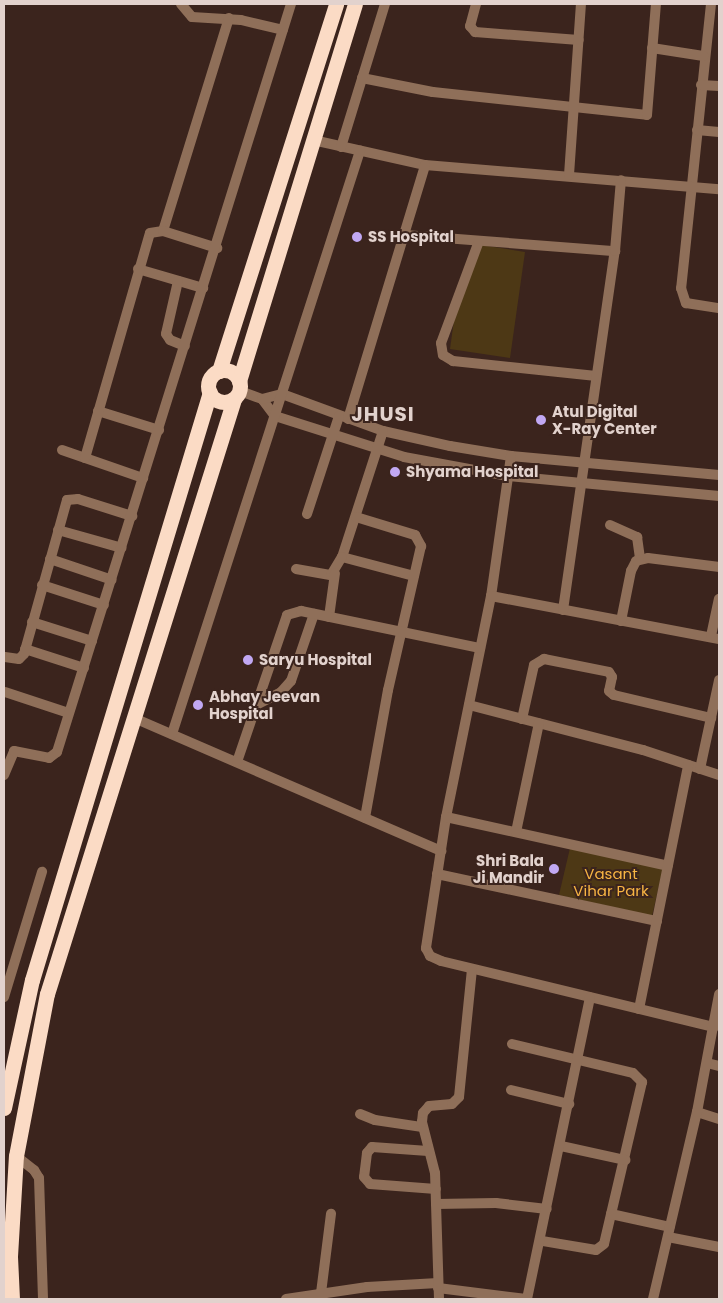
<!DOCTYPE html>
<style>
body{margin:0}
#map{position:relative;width:723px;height:1303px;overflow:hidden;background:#3b241d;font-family:Poppins,sans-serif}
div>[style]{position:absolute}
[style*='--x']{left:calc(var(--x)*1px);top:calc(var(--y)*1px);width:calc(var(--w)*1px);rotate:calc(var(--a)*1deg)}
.green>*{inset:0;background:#4d3815}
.street>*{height:10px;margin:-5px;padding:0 5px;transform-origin:5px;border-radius:5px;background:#8f6f59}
.highway>*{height:15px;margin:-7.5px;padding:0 7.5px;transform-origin:7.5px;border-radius:7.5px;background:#fbdbc5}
.highway>.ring{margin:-7.5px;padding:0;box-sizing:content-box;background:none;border:15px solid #fbdbc5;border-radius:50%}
.dots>*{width:14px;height:14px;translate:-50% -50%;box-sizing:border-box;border:2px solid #3b241d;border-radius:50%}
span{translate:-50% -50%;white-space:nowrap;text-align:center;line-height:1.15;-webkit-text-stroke:4px #3b241d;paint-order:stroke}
.poi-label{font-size:15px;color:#e2d2cd;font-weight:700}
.left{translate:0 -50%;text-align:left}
.right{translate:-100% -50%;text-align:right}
.park-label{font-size:15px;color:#f7b443}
.district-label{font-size:20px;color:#e2d2cd;font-weight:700;letter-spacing:1px}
.frame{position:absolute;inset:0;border:5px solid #e2d2cd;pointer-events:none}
</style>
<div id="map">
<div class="green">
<i style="clip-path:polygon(481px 245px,525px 252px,510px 358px,450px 349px,457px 298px)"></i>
<i style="clip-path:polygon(570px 848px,663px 868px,652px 916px,559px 895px)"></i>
</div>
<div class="street">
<i style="--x:181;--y:4;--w:17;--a:50"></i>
<i style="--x:192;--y:17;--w:49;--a:3.5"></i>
<i style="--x:241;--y:20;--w:43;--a:13.4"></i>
<i style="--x:476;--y:4;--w:23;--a:105"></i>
<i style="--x:470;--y:26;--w:8;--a:50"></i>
<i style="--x:475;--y:32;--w:104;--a:4.4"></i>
<i style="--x:711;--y:4;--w:286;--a:96"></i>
<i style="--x:681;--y:288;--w:16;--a:72"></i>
<i style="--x:686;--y:303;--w:33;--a:9"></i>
<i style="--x:652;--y:48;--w:52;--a:8.9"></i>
<i style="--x:362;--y:78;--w:72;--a:11.2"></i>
<i style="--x:433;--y:92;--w:215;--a:6.1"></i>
<i style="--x:647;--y:115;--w:111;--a:-85.4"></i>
<i style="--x:701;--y:85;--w:18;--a:3"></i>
<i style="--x:697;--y:130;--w:22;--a:5"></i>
<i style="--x:313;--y:140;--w:115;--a:12.6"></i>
<i style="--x:425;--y:165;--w:295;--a:4.7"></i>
<i style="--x:341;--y:147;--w:150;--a:-72.9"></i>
<i style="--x:569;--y:175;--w:171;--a:-86"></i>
<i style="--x:163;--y:231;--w:223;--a:-72.8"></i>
<i style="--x:405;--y:235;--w:211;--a:4.4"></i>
<i style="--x:479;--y:241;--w:109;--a:110.4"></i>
<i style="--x:441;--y:343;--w:12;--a:81"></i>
<i style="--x:443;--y:355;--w:12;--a:31"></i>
<i style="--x:453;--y:361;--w:144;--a:6"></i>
<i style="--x:138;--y:269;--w:68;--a:16.3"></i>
<i style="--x:178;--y:281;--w:54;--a:102.8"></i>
<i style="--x:166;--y:334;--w:7;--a:56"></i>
<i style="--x:170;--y:340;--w:16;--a:22"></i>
<i style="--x:240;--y:391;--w:23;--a:20"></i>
<i style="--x:262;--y:399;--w:21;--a:53"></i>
<i style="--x:275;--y:416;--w:135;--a:17.6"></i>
<i style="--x:404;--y:457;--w:106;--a:10.4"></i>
<i style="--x:508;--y:476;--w:212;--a:5.4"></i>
<i style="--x:262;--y:399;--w:21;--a:-14"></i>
<i style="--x:282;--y:394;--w:108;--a:20.1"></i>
<i style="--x:383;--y:431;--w:69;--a:12.6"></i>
<i style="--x:450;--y:446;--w:62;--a:9.3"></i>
<i style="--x:511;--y:456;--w:209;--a:5.2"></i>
<i style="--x:98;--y:411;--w:64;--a:17.3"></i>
<i style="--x:348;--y:419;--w:265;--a:-73.1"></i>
<i style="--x:383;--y:431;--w:133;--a:108"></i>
<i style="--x:342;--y:557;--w:74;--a:14.8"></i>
<i style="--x:62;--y:450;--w:86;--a:19.1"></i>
<i style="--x:511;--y:456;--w:141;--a:98.1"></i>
<i style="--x:491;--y:596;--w:226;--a:101.5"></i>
<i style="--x:446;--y:817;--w:133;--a:98.7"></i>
<i style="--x:426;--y:948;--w:9;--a:63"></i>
<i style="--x:430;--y:956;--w:12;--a:24"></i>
<i style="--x:441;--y:961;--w:281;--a:13.6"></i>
<i style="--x:85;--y:458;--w:234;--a:-73.9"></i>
<i style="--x:150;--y:233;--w:13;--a:-9"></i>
<i style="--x:163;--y:231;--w:57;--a:17.5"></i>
<i style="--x:307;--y:514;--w:103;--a:-71.9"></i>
<i style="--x:356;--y:517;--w:62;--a:17"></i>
<i style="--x:415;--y:535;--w:13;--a:61"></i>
<i style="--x:421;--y:546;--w:148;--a:102.9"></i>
<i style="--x:388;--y:690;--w:130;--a:100.2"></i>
<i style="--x:610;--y:525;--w:30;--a:24"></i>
<i style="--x:637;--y:537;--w:22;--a:82"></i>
<i style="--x:58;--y:530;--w:66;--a:15.7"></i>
<i style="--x:50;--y:559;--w:65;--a:18.7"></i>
<i style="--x:296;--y:569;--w:36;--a:10"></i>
<i style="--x:331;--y:575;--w:21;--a:-59"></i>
<i style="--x:42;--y:585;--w:65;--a:17.9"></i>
<i style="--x:491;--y:596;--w:232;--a:10.7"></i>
<i style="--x:563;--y:610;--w:363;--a:-81.8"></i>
<i style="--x:615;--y:251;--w:71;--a:-85.2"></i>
<i style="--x:329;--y:617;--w:44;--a:-82.2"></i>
<i style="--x:621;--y:621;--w:51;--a:-78.7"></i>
<i style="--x:631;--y:571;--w:11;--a:-63"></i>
<i style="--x:636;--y:561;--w:12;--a:-14"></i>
<i style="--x:648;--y:558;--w:72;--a:7.2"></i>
<i style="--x:32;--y:622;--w:63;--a:17.6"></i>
<i style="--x:711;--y:636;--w:38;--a:-78"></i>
<i style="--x:25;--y:649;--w:62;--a:17.9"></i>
<i style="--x:5;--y:657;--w:14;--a:8"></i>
<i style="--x:19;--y:659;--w:7;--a:-45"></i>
<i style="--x:24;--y:654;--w:160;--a:-74.4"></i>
<i style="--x:67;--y:500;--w:11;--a:-5"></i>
<i style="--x:78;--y:499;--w:57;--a:17.5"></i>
<i style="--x:5;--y:692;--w:67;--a:18.2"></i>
<i style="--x:256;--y:705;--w:28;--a:-27"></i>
<i style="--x:281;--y:692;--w:15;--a:-48"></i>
<i style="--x:291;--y:681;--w:71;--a:-71.1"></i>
<i style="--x:469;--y:705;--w:180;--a:14.5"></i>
<i style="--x:643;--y:750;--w:80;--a:18.2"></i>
<i style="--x:134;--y:718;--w:335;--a:23.4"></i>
<i style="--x:522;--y:719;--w:55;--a:-77.5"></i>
<i style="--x:534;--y:665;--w:12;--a:-31"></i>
<i style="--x:544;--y:659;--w:66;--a:11.3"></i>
<i style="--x:609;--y:672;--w:6;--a:59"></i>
<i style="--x:612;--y:677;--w:14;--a:102"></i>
<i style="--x:609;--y:691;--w:6;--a:39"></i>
<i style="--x:614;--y:695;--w:100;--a:13.3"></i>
<i style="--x:172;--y:734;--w:613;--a:-72.13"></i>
<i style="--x:237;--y:762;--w:155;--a:-71.2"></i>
<i style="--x:287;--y:615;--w:15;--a:-16"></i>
<i style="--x:301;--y:611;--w:183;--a:11.7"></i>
<i style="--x:700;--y:769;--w:91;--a:-77.9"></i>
<i style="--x:4;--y:775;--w:26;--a:-67"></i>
<i style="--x:14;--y:751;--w:36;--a:11"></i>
<i style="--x:49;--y:758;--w:10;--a:-37"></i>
<i style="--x:57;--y:752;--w:784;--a:-72.63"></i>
<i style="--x:446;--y:817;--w:227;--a:12.4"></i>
<i style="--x:516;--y:832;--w:111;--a:-78.1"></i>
<i style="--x:437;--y:874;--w:225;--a:12.1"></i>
<i style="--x:4;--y:997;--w:131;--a:-73.1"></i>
<i style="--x:639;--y:1009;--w:249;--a:-78.6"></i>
<i style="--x:512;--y:1044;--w:124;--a:13.5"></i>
<i style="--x:633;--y:1073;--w:13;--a:45"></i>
<i style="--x:642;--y:1082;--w:166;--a:103.2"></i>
<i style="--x:604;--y:1244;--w:10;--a:143"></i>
<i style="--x:596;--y:1250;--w:55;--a:-170.5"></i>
<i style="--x:707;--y:1063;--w:12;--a:14"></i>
<i style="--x:511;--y:1090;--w:60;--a:13.6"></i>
<i style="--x:697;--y:1112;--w:23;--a:18"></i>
<i style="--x:360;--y:1114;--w:16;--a:22"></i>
<i style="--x:375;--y:1120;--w:48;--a:8.5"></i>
<i style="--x:561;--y:1146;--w:66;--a:12.3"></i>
<i style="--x:428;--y:1151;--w:56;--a:-175.9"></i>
<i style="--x:372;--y:1147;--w:8;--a:130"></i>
<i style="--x:367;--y:1153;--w:24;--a:97"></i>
<i style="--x:364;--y:1177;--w:9;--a:49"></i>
<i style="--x:370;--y:1184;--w:66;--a:4.3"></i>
<i style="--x:16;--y:1156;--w:23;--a:38"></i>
<i style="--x:34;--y:1170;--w:9;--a:58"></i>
<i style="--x:39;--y:1178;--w:121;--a:88.1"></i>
<i style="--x:436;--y:1204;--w:60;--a:-1"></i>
<i style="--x:496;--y:1203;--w:51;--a:6.7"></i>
<i style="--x:611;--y:1214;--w:60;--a:12.4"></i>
<i style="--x:668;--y:1237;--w:52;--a:11.1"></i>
<i style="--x:438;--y:1288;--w:89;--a:7.1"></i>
<i style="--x:321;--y:1293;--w:80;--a:-82.8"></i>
<i style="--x:286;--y:1299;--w:82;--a:-8.4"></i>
<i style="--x:367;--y:1287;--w:71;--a:-3.2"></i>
<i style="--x:439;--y:1299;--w:126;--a:-91.8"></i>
<i style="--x:435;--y:1173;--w:53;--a:-104.3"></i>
<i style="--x:422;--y:1122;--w:9;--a:-84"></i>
<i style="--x:423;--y:1113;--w:9;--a:-49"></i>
<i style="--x:429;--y:1106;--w:23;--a:-5"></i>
<i style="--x:452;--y:1104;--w:10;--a:-45"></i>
<i style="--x:459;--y:1097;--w:128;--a:-84.2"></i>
<i style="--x:527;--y:1299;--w:308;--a:-78.2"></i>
<i style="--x:653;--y:1299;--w:192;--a:-76.8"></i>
<i style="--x:697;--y:1112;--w:120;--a:-79.4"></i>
</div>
<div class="highway">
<i class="ring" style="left:208px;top:370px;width:17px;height:17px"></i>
<i style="--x:219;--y:371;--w:385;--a:-72.3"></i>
<i style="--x:239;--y:381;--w:394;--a:-72.9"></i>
<i style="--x:4;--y:1108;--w:131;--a:-77.7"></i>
<i style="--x:32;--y:980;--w:614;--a:-73.16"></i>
<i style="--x:12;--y:1299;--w:43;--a:-92.7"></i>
<i style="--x:10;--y:1256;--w:100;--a:-86.6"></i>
<i style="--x:16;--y:1156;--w:165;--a:-79.2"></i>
<i style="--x:47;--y:994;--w:624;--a:-72.55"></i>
</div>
<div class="dots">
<i style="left:357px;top:237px;background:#c1a8f3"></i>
<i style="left:541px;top:420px;background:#c1a8f3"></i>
<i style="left:395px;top:472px;background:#c1a8f3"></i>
<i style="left:248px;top:660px;background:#c1a8f3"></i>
<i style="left:198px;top:705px;background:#c1a8f3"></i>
<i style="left:554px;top:869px;background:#c1a8f3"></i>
</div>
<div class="poi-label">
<span class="left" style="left:368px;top:237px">SS Hospital</span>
<span class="left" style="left:552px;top:420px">Atul Digital<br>X-Ray Center</span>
<span class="left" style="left:406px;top:472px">Shyama Hospital</span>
<span class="left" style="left:259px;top:660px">Saryu Hospital</span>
<span class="left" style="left:209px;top:705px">Abhay Jeevan<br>Hospital</span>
<span class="right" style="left:544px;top:869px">Shri Bala<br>Ji Mandir</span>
</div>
<div class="park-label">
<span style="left:611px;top:882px">Vasant<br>Vihar Park</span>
</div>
<div class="district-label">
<span style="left:383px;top:414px">JHUSI</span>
</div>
<div class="frame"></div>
</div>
